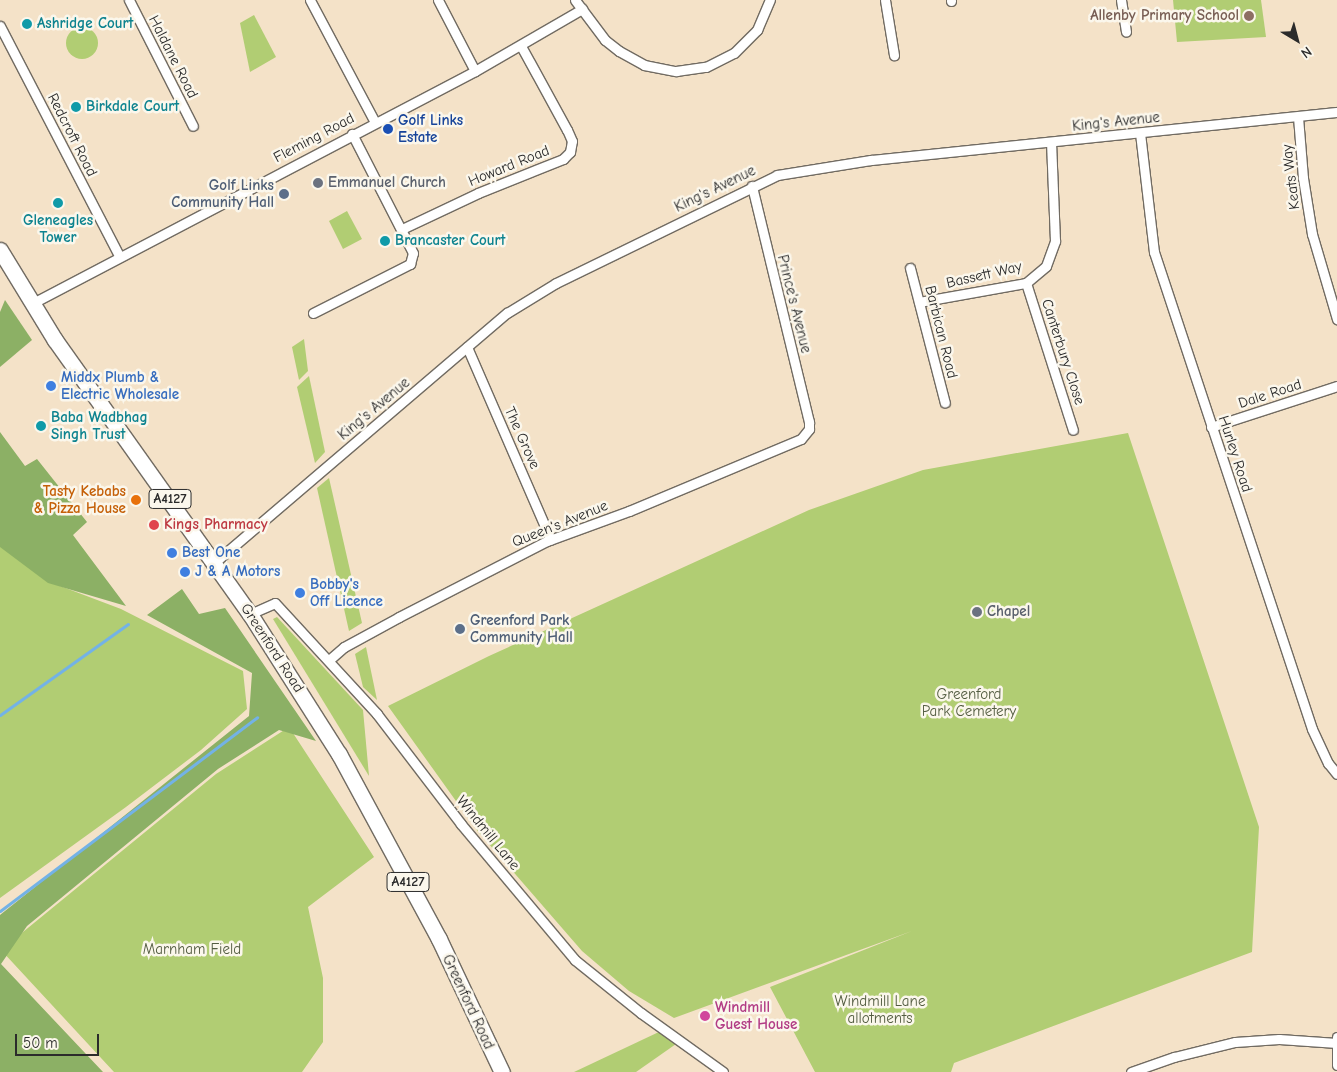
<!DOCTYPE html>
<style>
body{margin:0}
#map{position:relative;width:1337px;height:1072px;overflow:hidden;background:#f4e2c8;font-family:"Comic Neue",sans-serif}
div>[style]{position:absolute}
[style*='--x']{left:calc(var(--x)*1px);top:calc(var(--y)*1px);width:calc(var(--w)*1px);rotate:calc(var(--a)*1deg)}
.green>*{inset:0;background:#b1cd73}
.round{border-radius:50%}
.forest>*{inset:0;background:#8cb065}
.stream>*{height:3px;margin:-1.5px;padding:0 1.5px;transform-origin:1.5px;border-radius:1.5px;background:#73b2e6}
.roads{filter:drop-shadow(1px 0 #716b62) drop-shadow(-1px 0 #716b62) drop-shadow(0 1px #716b62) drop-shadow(0 -1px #716b62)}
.minor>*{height:9px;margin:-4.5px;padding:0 4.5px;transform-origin:4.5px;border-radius:4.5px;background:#fff}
.primary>*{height:15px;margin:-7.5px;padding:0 7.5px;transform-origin:7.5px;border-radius:7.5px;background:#fff}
.dots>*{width:14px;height:14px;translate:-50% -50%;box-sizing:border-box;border:2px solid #fbf7ec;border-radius:50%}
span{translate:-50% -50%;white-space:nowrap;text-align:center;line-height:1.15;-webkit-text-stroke:5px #fbf7ec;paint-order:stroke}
.shield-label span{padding:1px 4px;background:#fbf7ec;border:1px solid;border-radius:4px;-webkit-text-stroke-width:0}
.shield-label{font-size:14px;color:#2b2b2b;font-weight:700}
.education-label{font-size:15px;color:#785e54;font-weight:700}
.right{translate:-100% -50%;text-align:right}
.culture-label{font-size:15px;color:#0d838f;font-weight:700}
.left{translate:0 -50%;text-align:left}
.street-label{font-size:15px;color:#2b2b2b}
.transit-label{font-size:15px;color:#164399;font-weight:700}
.worship-label{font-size:15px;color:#5b616d;font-weight:700}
.service-label{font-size:15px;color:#4e5e75;font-weight:700}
.shop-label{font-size:15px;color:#366cbe;font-weight:700}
.food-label{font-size:15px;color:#c56008;font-weight:700}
.health-label{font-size:15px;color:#be3a42;font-weight:700}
.park-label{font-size:15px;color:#535c41}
.hotel-label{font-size:15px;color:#b23c85;font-weight:700}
.north{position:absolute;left:1272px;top:15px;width:50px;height:50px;-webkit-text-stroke:4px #fbf7ec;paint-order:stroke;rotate:143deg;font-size:14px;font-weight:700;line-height:20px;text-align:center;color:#2b2b2b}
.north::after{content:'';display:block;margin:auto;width:18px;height:22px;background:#2b2b2b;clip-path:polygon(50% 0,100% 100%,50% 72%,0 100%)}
.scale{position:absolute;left:15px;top:1034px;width:84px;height:22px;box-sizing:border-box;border:2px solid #2b2b2b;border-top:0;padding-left:6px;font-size:15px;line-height:18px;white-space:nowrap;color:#2b2b2b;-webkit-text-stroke:4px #fbf7ec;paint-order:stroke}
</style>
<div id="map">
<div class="green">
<i style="clip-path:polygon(1173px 0,1261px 0,1266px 37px,1177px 42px)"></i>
<i style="clip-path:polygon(254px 15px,276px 57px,250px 72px,240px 23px)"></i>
<i class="round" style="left:66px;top:27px;width:32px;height:32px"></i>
<i style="clip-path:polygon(347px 211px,362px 239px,343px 249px,329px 221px)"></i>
<i style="clip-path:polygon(304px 339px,308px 371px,299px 380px,292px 347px)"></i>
<i style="clip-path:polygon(309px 376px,325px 452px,315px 463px,297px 387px)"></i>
<i style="clip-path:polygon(1128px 433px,1259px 827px,1252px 952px,954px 1063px,951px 1072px,815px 1072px,770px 987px,912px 931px,674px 1018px,629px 991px,582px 951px,476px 829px,388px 706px,489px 656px,809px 510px,923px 470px)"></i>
<i style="clip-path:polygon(329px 478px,362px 623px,349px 631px,317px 488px)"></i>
<i style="clip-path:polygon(0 545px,47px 581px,121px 609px,243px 671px,247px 709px,201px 750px,126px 807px,0 898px)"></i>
<i style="clip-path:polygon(277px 617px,363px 710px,369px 776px,273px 619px)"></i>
<i style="clip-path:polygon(366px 647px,377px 700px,363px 687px,355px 654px)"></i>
<i style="clip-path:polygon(289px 727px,374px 857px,308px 907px,323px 978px,323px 1042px,302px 1072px,114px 1072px,1px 950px,216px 774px)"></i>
<i style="clip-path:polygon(661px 1031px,676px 1044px,636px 1072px,574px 1072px)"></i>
</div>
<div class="forest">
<i style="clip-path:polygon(5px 300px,32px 340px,0 367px,0 312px)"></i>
<i style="clip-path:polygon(0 432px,25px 466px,37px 459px,87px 522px,73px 535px,126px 606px,48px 583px,0 547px)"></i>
<i style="clip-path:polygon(182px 589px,199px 614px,225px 608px,316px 741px,279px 730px,218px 769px,27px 926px,1px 964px,103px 1072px,0 1072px,0 915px,249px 716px,252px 673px,147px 615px)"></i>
</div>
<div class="stream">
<i style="--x:0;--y:715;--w:157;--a:-35.4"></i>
<i style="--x:0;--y:911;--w:322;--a:-37"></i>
</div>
<div class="roads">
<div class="minor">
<i style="--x:129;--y:0;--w:141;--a:63.1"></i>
<i style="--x:310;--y:0;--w:138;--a:62"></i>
<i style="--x:438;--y:0;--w:80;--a:62.5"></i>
<i style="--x:575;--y:0;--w:50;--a:53.1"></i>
<i style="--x:605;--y:40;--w:18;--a:38"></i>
<i style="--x:619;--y:51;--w:29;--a:29"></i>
<i style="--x:644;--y:65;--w:33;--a:11"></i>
<i style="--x:676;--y:71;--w:30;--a:-8"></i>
<i style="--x:706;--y:67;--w:31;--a:-27"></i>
<i style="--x:734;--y:53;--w:33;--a:-45"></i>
<i style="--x:757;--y:30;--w:33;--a:-67"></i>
<i style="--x:885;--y:0;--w:56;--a:80.7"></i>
<i style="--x:951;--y:0;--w:1;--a:90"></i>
<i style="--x:1121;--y:0;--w:32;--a:81"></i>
<i style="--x:0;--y:26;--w:259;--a:62.6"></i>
<i style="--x:1298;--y:117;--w:61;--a:85.3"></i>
<i style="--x:1303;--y:178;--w:57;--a:80.9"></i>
<i style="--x:1312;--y:234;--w:89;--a:73.6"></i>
<i style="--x:1140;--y:133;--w:120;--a:83.3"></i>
<i style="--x:1154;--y:252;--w:502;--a:71.67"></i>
<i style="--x:1312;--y:729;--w:38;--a:65"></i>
<i style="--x:1328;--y:763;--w:14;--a:51"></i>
<i style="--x:402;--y:229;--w:84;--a:-25.3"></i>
<i style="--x:478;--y:193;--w:92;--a:-21.8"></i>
<i style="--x:563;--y:159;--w:10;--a:-45"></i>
<i style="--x:570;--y:152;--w:11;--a:-80"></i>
<i style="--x:572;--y:141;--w:12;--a:-114"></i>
<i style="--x:567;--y:130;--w:96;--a:-118.7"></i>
<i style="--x:910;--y:268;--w:139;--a:75.5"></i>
<i style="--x:1026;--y:283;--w:154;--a:72.3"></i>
<i style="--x:919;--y:302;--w:109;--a:-10.1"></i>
<i style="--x:1026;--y:283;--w:26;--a:-40"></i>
<i style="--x:1046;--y:266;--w:27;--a:-70"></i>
<i style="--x:1055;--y:241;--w:98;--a:-92.3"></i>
<i style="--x:31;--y:304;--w:501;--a:-27.69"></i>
<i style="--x:475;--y:71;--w:124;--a:-30.1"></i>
<i style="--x:313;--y:313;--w:109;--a:-26.8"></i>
<i style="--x:410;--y:264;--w:11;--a:-75"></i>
<i style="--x:413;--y:253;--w:134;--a:-117.1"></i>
<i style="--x:467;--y:347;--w:210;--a:66.5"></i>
<i style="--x:1211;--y:427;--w:133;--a:-18"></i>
<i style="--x:215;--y:562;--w:384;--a:-40.5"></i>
<i style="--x:507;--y:313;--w:57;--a:-31.5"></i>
<i style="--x:556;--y:283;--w:246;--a:-26"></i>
<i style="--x:777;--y:175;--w:95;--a:-9.1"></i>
<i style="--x:871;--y:160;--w:468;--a:-5.9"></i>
<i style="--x:250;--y:614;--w:27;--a:-24"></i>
<i style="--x:275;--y:603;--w:151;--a:47.4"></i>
<i style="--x:377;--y:714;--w:138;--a:52.6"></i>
<i style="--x:461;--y:824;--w:177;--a:50"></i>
<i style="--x:575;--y:960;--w:85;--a:38.8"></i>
<i style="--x:641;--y:1013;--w:101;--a:35.7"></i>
<i style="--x:329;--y:660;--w:20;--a:-41"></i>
<i style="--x:344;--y:647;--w:63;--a:-28.6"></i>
<i style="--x:399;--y:617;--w:166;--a:-27.2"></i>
<i style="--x:547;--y:541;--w:87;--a:-20.1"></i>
<i style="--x:629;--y:511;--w:186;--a:-22.7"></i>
<i style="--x:801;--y:439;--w:13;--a:-51"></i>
<i style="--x:809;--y:429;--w:7;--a:-90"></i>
<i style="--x:809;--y:422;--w:243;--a:-103.6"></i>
<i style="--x:1337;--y:1037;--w:28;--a:90"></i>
<i style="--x:1131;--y:1072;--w:46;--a:-19.2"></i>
<i style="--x:1174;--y:1057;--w:63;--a:-13.8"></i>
<i style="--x:1235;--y:1042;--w:44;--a:-3.9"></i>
<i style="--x:1279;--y:1039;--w:58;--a:3.9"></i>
</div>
<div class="primary">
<i style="--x:0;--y:250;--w:105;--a:58.6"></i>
<i style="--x:55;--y:340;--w:336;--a:54.6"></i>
<i style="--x:250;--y:614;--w:166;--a:57.6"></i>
<i style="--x:339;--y:754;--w:210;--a:61.6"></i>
<i style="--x:439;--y:939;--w:147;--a:64.7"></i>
</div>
</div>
<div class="dots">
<i style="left:1249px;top:16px;background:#8d6e63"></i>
<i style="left:27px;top:24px;background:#0f9aa8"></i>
<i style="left:76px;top:107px;background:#0f9aa8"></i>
<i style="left:388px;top:129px;background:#1a4fb4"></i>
<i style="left:318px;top:183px;background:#6b7280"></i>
<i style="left:284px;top:194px;background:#5c6f8a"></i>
<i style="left:58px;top:203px;background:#0f9aa8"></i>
<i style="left:385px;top:241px;background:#0f9aa8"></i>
<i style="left:51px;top:386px;background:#3f7fe0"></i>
<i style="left:41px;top:426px;background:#0f9aa8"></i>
<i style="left:136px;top:500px;background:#e8710a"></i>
<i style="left:154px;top:525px;background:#e0444e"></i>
<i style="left:172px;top:553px;background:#3f7fe0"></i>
<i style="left:185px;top:572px;background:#3f7fe0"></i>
<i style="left:300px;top:593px;background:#3f7fe0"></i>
<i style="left:977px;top:612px;background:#6b7280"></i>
<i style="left:460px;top:629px;background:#5c6f8a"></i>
<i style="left:705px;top:1016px;background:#d1479c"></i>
</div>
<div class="shield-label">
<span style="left:170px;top:499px">A4127</span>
<span style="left:408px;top:882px">A4127</span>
</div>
<div class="education-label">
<span class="right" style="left:1239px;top:16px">Allenby Primary School</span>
</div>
<div class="culture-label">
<span class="left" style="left:37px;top:24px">Ashridge Court</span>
<span class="left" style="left:86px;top:107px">Birkdale Court</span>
<span style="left:58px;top:229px">Gleneagles<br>Tower</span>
<span class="left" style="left:395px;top:241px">Brancaster Court</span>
<span class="left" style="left:51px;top:426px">Baba Wadbhag<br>Singh Trust</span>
</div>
<div class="street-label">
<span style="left:173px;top:57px;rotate:63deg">Haldane Road</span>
<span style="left:1116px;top:122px;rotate:-6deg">King's Avenue</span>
<span style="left:72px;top:135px;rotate:63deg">Redcroft Road</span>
<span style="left:314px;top:138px;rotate:-28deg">Fleming Road</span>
<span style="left:509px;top:166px;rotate:-22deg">Howard Road</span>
<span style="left:1291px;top:177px;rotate:-97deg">Keats Way</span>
<span style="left:715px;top:189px;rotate:-26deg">King's Avenue</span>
<span style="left:984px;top:275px;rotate:-13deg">Bassett Way</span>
<span style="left:794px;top:304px;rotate:76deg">Prince's Avenue</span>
<span style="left:941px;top:332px;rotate:76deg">Barbican Road</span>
<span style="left:1063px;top:352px;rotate:72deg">Canterbury Close</span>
<span style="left:1270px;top:394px;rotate:-18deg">Dale Road</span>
<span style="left:374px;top:409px;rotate:-40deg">King's Avenue</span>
<span style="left:522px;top:438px;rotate:66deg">The Grove</span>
<span style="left:1235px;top:454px;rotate:72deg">Hurley Road</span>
<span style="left:560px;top:524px;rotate:-22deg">Queen's Avenue</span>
<span style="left:272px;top:648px;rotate:57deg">Greenford Road</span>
<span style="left:488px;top:833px;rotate:51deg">Windmill Lane</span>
<span style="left:468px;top:1002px;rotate:65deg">Greenford Road</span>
</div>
<div class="transit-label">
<span class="left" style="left:398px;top:129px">Golf Links<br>Estate</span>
</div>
<div class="worship-label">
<span class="left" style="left:328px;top:183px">Emmanuel Church</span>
<span class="left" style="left:987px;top:612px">Chapel</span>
</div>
<div class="service-label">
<span class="right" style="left:274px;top:194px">Golf Links<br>Community Hall</span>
<span class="left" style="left:470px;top:629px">Greenford Park<br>Community Hall</span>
</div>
<div class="shop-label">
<span class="left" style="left:61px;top:386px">Middx Plumb &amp;<br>Electric Wholesale</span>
<span class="left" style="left:182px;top:553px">Best One</span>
<span class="left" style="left:195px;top:572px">J &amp; A Motors</span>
<span class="left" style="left:310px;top:593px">Bobby's<br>Off Licence</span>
</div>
<div class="food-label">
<span class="right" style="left:126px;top:500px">Tasty Kebabs<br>&amp; Pizza House</span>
</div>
<div class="health-label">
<span class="left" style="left:164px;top:525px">Kings Pharmacy</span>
</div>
<div class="park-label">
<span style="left:969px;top:703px">Greenford<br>Park Cemetery</span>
<span style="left:192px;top:950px">Marnham Field</span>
<span style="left:880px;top:1010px">Windmill Lane<br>allotments</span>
</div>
<div class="hotel-label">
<span class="left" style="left:715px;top:1016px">Windmill<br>Guest House</span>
</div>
<div class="north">N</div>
<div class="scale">50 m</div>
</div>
